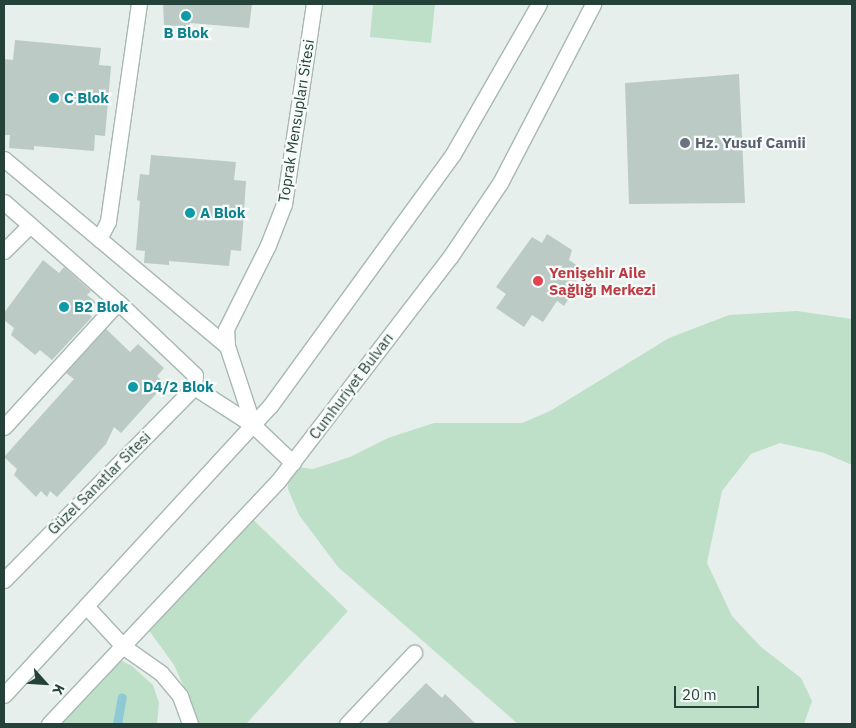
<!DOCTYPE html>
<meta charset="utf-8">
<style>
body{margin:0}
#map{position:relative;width:856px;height:728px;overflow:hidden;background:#e6efeb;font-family:"IBM Plex Sans",sans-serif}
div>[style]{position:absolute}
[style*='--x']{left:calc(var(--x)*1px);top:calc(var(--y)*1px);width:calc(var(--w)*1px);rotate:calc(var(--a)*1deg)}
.green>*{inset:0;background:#bfe0c8}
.stream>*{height:9px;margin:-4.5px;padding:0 4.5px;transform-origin:4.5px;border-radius:4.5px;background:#8ec9d4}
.building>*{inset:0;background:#bbcac4}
.roads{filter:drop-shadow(1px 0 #a8b8b2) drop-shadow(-1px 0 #a8b8b2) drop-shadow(0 1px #a8b8b2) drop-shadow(0 -1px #a8b8b2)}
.service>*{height:15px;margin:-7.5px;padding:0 7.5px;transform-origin:7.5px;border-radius:7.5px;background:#fff}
.tertiary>*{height:15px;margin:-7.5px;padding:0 7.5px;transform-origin:7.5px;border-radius:7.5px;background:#fff}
.dots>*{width:14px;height:14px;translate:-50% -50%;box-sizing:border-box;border:2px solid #f7fbf9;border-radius:50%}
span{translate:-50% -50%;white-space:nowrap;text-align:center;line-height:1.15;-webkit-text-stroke:4.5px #f7fbf9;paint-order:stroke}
.culture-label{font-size:15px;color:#0d838f;font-weight:700}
.left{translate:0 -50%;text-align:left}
.street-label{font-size:15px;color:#24423a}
.worship-label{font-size:15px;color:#5b616d;font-weight:700}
.health-label{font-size:15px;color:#be3a42;font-weight:700}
.frame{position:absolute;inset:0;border:5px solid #24423a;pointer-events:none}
.north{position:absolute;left:20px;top:658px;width:50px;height:50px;-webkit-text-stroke:4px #f7fbf9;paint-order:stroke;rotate:116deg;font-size:14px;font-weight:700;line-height:20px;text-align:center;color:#24423a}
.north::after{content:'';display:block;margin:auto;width:18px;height:22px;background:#24423a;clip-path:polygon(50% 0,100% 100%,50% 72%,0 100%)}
.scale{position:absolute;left:674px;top:686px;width:85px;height:22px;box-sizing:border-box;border:2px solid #24423a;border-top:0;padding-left:6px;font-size:15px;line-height:18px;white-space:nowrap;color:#24423a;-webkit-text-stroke:4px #f7fbf9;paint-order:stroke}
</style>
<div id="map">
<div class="green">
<i style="clip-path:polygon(373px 4px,435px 4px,431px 43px,370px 37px)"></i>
<i style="clip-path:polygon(797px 311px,852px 319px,852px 465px,824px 453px,780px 443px,751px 454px,722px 491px,707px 563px,732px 616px,761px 647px,801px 678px,812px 701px,804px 724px,518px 724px,338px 567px,299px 515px,288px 489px,287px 477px,298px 467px,313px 469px,350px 457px,388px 438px,434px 423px,522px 423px,550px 411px,669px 338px,729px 315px)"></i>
<i style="clip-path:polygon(242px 509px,348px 611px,246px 724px,189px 724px,183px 685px,174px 665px,140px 618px)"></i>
<i style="clip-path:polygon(120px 660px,132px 666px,153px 685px,159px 703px,157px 724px,59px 724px)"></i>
</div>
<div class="stream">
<i style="--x:117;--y:724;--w:27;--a:-80"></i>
</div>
<div class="building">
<i style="clip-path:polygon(163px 4px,252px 4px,249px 28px,190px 23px,189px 27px,164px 25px)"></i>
<i style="clip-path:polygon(15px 40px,101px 48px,99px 65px,111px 66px,105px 136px,95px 135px,94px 151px,34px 146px,34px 150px,9px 148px,10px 135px,4px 135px,4px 59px,13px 60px)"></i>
<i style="clip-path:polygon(739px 74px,745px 203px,629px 204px,625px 83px)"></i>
<i style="clip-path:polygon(151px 155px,236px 162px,234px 180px,246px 181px,243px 226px,241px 251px,231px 250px,229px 266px,169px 261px,169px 265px,144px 263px,145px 251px,136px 250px,140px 201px,137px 200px,140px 174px,149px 175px)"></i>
<i style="clip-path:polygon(547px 234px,572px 250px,569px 260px,581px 268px,574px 279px,579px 283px,564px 306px,557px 301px,543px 322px,532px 315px,524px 327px,496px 308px,506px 294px,496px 287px,532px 237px,542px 243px)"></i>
<i style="clip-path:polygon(43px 260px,59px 273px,64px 267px,91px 291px,87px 295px,96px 302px,88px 313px,92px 317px,52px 360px,40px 350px,35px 355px,11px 335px,14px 328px,4px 320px,4px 313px)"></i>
<i style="clip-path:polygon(106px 329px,130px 352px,138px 344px,164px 368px,157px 376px,165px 384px,121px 433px,114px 427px,106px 444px,57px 497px,50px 491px,47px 497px,41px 491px,36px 497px,14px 475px,17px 469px,4px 457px,74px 379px,66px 373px)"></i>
<i style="clip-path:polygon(426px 683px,442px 698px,445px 694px,476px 724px,386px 724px)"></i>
</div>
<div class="roads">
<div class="service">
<i style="--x:4;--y:159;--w:291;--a:40"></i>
<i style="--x:4;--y:202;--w:152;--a:41.3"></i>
<i style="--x:118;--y:302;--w:106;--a:43.5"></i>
<i style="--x:195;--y:375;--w:12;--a:95"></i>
<i style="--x:99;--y:239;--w:20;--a:-63"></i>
<i style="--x:108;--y:221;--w:219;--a:-81.9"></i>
<i style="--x:4;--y:251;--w:37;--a:-45"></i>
<i style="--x:253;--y:425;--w:83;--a:-108.2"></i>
<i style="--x:227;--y:346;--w:17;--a:-93"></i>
<i style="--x:226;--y:329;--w:94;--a:-63.4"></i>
<i style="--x:268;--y:245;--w:44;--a:-68.7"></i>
<i style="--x:284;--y:204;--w:202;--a:-81.5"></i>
<i style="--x:4;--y:427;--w:169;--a:-47.6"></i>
<i style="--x:4;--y:580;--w:271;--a:-45.4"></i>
<i style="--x:194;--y:387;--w:70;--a:32.8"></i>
<i style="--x:86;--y:606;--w:56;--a:47.2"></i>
<i style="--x:124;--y:647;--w:45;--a:35.1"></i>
<i style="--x:161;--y:673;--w:30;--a:50"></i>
<i style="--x:180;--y:696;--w:30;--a:70"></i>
<i style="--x:347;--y:724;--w:98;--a:-46.7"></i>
</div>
<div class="tertiary">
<i style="--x:253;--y:425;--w:55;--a:43.5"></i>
<i style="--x:4;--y:695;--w:393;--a:-47.4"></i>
<i style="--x:270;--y:406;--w:311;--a:-54"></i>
<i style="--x:453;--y:154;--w:173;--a:-60.2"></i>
<i style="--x:49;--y:724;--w:334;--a:-46.7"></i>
<i style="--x:278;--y:481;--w:282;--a:-52.5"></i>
<i style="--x:450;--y:257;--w:89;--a:-56"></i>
<i style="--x:500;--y:183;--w:202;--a:-62.5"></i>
</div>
</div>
<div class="dots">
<i style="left:186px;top:16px;background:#0f9aa8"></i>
<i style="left:54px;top:98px;background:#0f9aa8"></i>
<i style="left:685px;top:143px;background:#6b7280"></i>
<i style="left:190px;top:213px;background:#0f9aa8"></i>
<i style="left:538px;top:281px;background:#e0444e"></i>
<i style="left:64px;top:307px;background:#0f9aa8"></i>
<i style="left:133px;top:387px;background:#0f9aa8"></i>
</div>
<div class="culture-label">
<span style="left:186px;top:33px">B Blok</span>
<span class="left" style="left:64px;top:98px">C Blok</span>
<span class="left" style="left:200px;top:213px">A Blok</span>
<span class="left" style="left:74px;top:307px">B2 Blok</span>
<span class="left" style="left:143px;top:387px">D4/2 Blok</span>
</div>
<div class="street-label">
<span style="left:296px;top:121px;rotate:-81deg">Toprak Mensupları Sitesi</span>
<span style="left:351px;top:386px;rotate:-53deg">Cumhuriyet Bulvarı</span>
<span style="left:99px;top:483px;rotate:-45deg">Güzel Sanatlar Sitesi</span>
</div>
<div class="worship-label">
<span class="left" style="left:695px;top:143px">Hz. Yusuf Camii</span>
</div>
<div class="health-label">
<span class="left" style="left:549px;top:281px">Yenişehir Aile<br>Sağlığı Merkezi</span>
</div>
<div class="frame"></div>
<div class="north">K</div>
<div class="scale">20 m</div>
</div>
